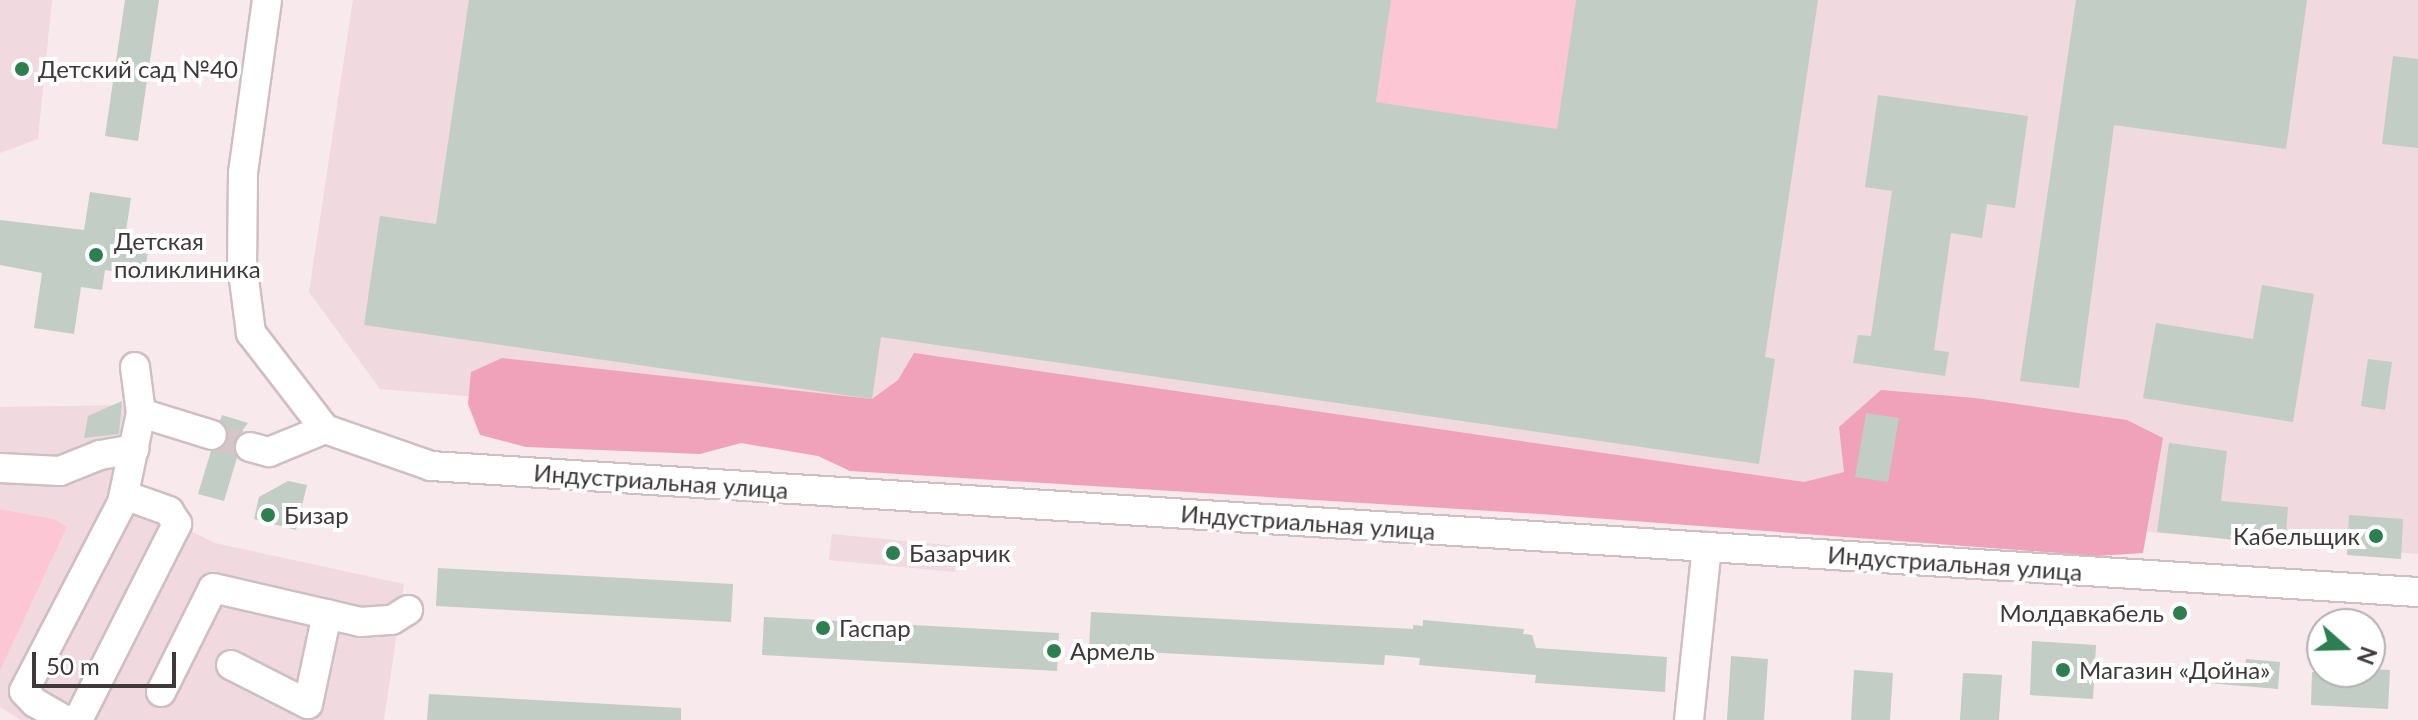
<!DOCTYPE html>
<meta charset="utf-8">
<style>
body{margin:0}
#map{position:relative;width:2418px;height:720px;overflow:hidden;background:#f8e9ed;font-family:Lato,sans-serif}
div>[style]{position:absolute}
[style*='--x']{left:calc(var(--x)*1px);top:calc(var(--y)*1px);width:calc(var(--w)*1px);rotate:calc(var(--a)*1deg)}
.built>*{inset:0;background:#f0d9df}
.green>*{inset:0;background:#fcc6d5}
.forest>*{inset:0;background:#f0a2ba}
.building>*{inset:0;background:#c1cdc5}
.minor-tunnel>*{height:28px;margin-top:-14px;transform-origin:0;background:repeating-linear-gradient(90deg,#d3c6c9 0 28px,transparent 0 42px)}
.roads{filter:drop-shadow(2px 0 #cdbfc2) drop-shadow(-2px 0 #cdbfc2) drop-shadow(0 2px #cdbfc2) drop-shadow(0 -2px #cdbfc2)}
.minor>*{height:28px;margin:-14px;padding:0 14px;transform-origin:14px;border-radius:14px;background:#fff}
.dots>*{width:22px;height:22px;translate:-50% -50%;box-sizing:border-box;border:4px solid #fff;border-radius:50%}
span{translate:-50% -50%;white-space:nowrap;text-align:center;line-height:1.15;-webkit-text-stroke:8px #fff;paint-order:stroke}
.poi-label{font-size:24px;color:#3f393b}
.left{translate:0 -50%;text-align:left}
.right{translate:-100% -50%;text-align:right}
.street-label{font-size:24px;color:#3f393b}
.north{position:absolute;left:2306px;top:608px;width:80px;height:80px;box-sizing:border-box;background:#fff;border:2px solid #b2b0b1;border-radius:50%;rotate:110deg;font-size:22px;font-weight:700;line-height:32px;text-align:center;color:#3f393b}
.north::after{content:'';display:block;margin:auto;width:28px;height:36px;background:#2d7f50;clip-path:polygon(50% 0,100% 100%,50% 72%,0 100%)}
.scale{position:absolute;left:32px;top:652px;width:144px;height:36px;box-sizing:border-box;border:4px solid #3f393b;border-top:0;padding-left:10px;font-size:24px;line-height:28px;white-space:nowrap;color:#3f393b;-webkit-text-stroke:6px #fff;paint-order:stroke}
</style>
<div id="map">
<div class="built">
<i style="clip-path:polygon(0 0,52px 0,38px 139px,0 153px)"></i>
<i style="clip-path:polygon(353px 0,2418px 0,2418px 554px,380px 389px,309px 292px)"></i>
<i style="clip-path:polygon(126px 405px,137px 505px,215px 543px,404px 584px,384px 720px,21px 720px,0 707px,0 671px,67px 527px,54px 519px,0 509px,0 407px)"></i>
<i style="clip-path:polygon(832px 534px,957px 546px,955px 572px,829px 560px)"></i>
</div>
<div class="green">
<i style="clip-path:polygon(1391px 0,1576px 0,1557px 129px,1376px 102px)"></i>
<i style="clip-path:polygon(0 509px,54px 519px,67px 527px,0 671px)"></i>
</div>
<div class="forest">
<i style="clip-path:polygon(914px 353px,1804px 482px,1844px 472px,1839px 427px,1881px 390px,1975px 398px,2127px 420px,2163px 438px,2143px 553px,2097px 556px,1540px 514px,850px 471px,818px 456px,741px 443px,700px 454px,526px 447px,480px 435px,468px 404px,471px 372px,502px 358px,872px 399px,898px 380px)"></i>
</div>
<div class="building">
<i style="clip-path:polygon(125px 0,159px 0,138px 141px,105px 136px)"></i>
<i style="clip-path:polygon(469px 0,1391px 0,1376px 102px,1557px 129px,1576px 0,1818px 0,1765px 357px,1775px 359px,1759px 464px,881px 337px,872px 399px,364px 325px,380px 216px,436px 224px)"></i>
<i style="clip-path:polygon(2076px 0,2307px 0,2286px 149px,2114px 125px,2079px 388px,2020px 381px)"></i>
<i style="clip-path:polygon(2393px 56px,2418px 59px,2418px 148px,2382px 144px)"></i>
<i style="clip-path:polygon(1878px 95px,2028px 116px,2015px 208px,1987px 204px,1982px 238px,1951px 233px,1934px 350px,1949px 352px,1945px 376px,1853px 363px,1858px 335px,1871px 336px,1892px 191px,1865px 187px)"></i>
<i style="clip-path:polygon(90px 192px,131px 198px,125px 237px,150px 240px,144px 276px,105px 270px,102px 290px,81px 287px,74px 334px,34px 328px,42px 273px,0 265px,0 220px,84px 230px)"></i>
<i style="clip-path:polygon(2262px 285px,2314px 294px,2293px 422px,2143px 398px,2156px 323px,2253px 339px)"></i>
<i style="clip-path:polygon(2368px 359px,2392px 362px,2385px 410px,2361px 406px)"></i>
<i style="clip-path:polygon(122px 401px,119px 434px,84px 438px,88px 416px)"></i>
<i style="clip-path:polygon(1866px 413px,1899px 418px,1888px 482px,1855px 477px)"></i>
<i style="clip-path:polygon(222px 415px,248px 423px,234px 442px,237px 458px,224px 501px,198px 494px,211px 451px,223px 448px,228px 439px,228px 430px,220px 421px)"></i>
<i style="clip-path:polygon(2169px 443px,2227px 451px,2221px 501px,2288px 507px,2285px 545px,2157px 532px)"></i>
<i style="clip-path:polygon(288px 481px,307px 485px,296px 530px,254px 519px,259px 497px)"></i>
<i style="clip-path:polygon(2349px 515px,2403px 519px,2401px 559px,2347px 555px)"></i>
<i style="clip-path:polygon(438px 568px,733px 584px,731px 622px,436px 606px)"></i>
<i style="clip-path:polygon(1091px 612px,1413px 629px,1413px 625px,1423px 626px,1423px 620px,1524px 629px,1523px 634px,1532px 635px,1536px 648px,1667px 657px,1665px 692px,1535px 683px,1536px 675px,1419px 665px,1420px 658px,1385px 655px,1384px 665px,1089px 649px)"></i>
<i style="clip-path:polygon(764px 617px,1059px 633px,1057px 671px,762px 655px)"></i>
<i style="clip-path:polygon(2032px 641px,2096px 645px,2093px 699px,2030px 695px)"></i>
<i style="clip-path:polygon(1731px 656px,1768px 659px,1764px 720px,1727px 720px)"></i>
<i style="clip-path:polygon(2246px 659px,2280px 662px,2278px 689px,2207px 683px,2208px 666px,2245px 670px)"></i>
<i style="clip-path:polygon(2370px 669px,2390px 670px,2388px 709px,2311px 705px,2312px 672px,2370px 672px)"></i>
<i style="clip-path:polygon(1854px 670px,1893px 673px,1890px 720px,1851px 720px)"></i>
<i style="clip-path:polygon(1963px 673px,2002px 675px,1999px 720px,1960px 720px)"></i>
<i style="clip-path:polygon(429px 694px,681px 708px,681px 720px,427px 720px)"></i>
</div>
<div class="minor-tunnel">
<i style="--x:212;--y:435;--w:40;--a:18"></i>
</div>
<div class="roads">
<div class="minor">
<i style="--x:267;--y:0;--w:175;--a:97.9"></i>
<i style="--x:243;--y:173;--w:91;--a:90.6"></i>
<i style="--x:242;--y:264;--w:70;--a:82.6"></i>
<i style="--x:251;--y:333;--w:121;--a:52.4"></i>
<i style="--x:325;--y:429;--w:112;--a:19.2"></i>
<i style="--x:431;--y:466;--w:1991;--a:3.63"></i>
<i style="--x:135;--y:367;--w:46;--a:82.6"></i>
<i style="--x:141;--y:413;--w:74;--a:17.2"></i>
<i style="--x:250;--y:447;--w:20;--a:15"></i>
<i style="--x:269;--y:452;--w:61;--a:-22.3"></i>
<i style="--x:0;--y:468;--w:60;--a:2.9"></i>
<i style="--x:60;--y:471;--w:43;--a:-21.8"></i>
<i style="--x:100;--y:455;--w:35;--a:-10"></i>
<i style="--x:231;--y:665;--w:86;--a:26.9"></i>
<i style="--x:308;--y:704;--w:92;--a:-78.1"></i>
<i style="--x:161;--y:692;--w:116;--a:-63.4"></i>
<i style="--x:213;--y:588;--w:151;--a:13"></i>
<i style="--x:360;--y:622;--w:32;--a:-4"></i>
<i style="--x:392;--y:620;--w:19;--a:-32"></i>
<i style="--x:65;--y:720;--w:34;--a:-150"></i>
<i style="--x:35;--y:703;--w:16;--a:-133"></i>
<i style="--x:24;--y:691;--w:212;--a:-62.5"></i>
<i style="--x:122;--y:503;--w:92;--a:-78.1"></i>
<i style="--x:78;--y:720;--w:220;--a:-63.2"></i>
<i style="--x:177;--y:524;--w:15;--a:-122"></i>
<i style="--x:169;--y:511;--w:48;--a:-160.4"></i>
<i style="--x:1689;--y:720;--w:174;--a:-84.1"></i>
</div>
</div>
<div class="dots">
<i style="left:22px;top:69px;background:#2d7f50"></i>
<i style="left:96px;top:255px;background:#2d7f50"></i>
<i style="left:268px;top:515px;background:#2d7f50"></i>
<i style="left:2376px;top:536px;background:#2d7f50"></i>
<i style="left:893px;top:553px;background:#2d7f50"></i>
<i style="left:2180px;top:613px;background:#2d7f50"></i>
<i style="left:823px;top:628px;background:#2d7f50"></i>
<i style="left:1054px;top:651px;background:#2d7f50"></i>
<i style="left:2063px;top:670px;background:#2d7f50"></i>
</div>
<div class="poi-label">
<span class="left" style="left:38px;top:69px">Детский сад №40</span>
<span class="left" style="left:114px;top:255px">Детская<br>поликлиника</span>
<span class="left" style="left:284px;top:515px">Бизар</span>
<span class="right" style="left:2360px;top:536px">Кабельщик</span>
<span class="left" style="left:909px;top:553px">Базарчик</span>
<span class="right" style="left:2164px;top:613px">Молдавкабель</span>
<span class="left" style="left:839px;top:628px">Гаспар</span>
<span class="left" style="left:1070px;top:651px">Армель</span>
<span class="left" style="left:2079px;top:670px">Магазин «Дойна»</span>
</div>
<div class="street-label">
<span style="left:661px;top:481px;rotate:4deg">Индустриальная улица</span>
<span style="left:1308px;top:522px;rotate:4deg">Индустриальная улица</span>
<span style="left:1955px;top:563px;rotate:4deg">Индустриальная улица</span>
</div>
<div class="north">N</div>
<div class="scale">50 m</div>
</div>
